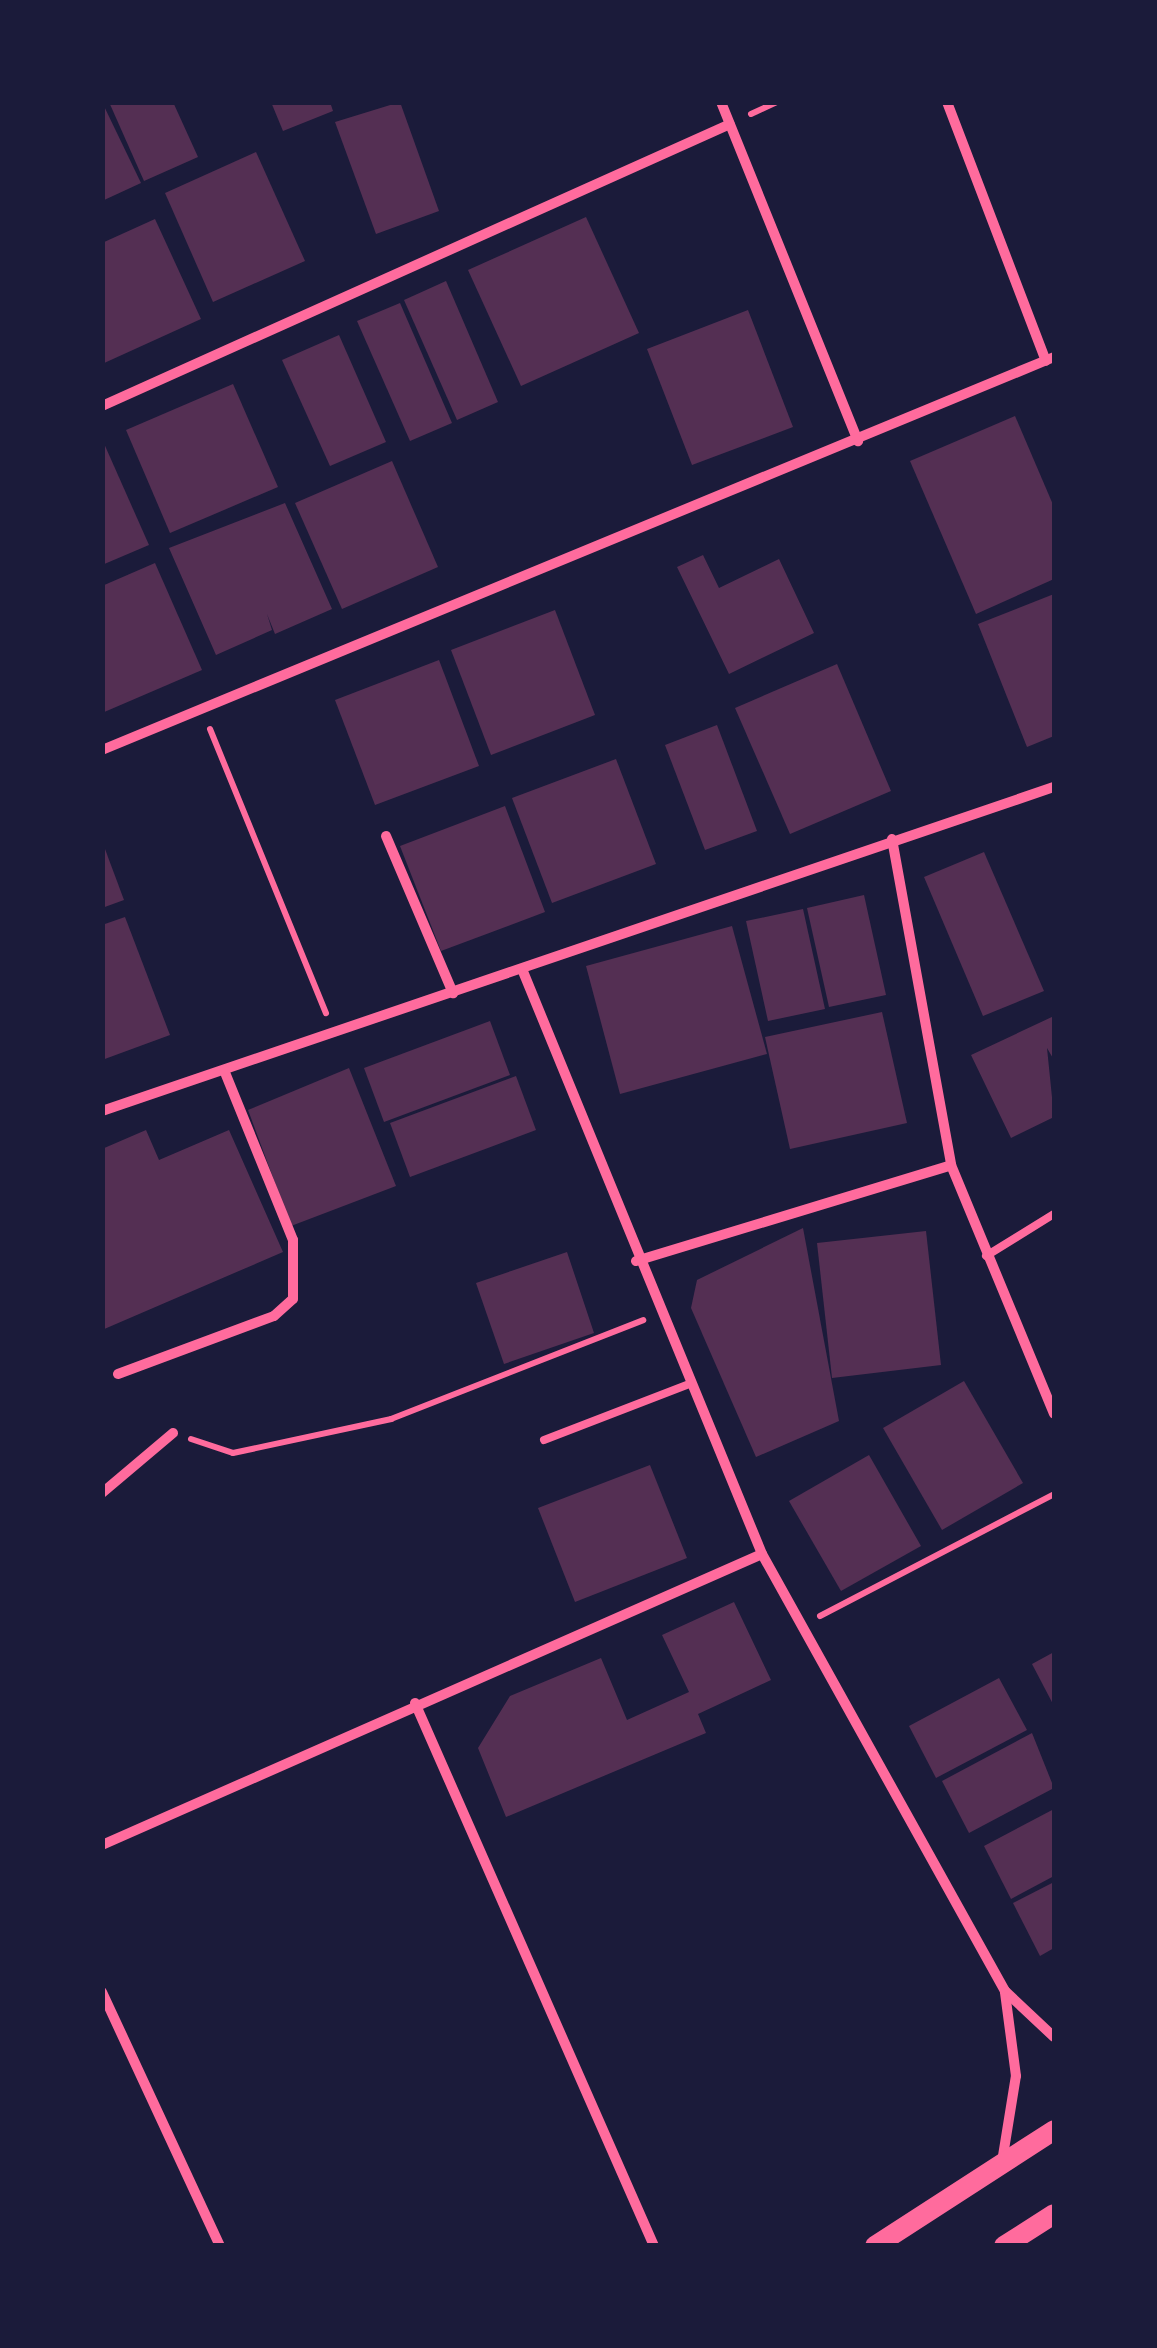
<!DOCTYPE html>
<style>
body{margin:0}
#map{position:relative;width:1157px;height:2348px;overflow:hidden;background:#1b1b3a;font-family:Manrope,sans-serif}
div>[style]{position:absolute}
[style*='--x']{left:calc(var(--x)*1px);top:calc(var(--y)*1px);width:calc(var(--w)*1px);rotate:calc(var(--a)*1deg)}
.building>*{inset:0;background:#542f53}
.path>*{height:6px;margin:-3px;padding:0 3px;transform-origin:3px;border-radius:3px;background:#ff6b9d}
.service>*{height:8px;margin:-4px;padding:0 4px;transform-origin:4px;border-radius:4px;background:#ff6b9d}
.minor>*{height:10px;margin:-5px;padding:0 5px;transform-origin:5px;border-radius:5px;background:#ff6b9d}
.secondary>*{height:20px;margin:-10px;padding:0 10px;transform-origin:10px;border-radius:10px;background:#ff6b9d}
span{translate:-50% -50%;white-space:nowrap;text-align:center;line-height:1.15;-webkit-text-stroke:10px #1b1b3a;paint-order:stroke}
.frame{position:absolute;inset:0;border:105px solid #1b1b3a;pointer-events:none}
</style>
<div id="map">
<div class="building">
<i style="clip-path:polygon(102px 102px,141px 183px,102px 201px)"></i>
<i style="clip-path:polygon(109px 102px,173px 102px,198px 157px,144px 181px)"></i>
<i style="clip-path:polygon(271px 102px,330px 102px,333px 111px,283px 131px)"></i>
<i style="clip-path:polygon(400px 102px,439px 211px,376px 234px,335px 122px)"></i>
<i style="clip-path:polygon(256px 152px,305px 261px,213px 302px,165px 193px)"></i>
<i style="clip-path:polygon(586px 217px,639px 333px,521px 386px,468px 270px)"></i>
<i style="clip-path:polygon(155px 219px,201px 319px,102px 364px,102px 243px)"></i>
<i style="clip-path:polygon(446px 281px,498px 402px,457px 420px,404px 300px)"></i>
<i style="clip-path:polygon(400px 303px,452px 423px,410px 441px,357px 321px)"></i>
<i style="clip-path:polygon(748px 310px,793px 427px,692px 465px,647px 349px)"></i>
<i style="clip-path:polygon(339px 335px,386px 442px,330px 466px,282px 360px)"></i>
<i style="clip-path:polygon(233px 384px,278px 487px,170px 533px,126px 430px)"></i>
<i style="clip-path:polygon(1015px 416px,1054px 507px,1054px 579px,976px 614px,910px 461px)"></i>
<i style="clip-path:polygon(102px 439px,149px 545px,102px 565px)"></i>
<i style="clip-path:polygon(392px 461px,438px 567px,342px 609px,295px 503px)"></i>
<i style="clip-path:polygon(285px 503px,332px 609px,275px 634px,267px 614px,272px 630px,216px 655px,169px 548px)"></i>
<i style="clip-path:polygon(703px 555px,719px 588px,779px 559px,814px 633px,729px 674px,677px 567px)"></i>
<i style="clip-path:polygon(155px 563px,202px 670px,102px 713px,102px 586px)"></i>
<i style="clip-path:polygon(1054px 594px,1054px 736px,1027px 747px,978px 624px)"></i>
<i style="clip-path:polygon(555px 610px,595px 715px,491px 755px,451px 650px)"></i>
<i style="clip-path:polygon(439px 660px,479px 766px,375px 805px,335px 700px)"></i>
<i style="clip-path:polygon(837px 664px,891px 791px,790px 834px,735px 708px)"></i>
<i style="clip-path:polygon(717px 725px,757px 831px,705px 850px,665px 745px)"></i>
<i style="clip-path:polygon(616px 759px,656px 864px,552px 903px,512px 798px)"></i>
<i style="clip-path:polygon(505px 806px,545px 912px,441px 951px,400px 846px)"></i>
<i style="clip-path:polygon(102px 841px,124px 900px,102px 908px)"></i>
<i style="clip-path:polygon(984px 852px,1044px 991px,983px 1016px,924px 877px)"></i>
<i style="clip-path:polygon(864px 895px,886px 995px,829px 1007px,807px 908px)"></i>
<i style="clip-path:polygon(803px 909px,825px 1009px,768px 1021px,746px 921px)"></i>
<i style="clip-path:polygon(125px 917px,170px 1035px,102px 1060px,102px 925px)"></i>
<i style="clip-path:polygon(732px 926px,767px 1054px,620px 1094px,586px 966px)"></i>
<i style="clip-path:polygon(882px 1012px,907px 1123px,790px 1149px,765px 1037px)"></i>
<i style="clip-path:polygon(1054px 1016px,1054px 1060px,1047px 1048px,1054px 1117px,1011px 1138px,971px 1055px)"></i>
<i style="clip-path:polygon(490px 1021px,510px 1075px,384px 1122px,364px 1068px)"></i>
<i style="clip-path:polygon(349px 1068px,396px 1186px,291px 1226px,248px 1110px)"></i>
<i style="clip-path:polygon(516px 1076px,536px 1130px,410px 1177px,390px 1123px)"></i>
<i style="clip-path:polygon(146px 1130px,159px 1160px,229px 1130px,283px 1252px,102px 1330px,102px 1149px)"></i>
<i style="clip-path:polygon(803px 1228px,839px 1421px,756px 1457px,691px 1308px,697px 1280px)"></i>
<i style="clip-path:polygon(926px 1231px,941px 1365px,832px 1378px,817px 1243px)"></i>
<i style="clip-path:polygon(567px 1252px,594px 1333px,504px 1364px,476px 1283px)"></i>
<i style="clip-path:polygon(964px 1381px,1023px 1483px,942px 1530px,883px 1428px)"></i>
<i style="clip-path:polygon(869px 1455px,921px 1546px,841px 1591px,789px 1501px)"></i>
<i style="clip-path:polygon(650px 1465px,687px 1558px,575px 1602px,538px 1508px)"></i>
<i style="clip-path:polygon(734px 1602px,771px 1680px,698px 1714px,706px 1733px,506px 1817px,478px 1748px,510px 1696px,601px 1658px,627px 1720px,689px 1692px,662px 1635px)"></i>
<i style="clip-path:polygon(1054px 1652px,1054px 1706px,1032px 1664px)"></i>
<i style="clip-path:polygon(999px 1678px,1027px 1730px,936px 1778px,909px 1726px)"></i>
<i style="clip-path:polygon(1032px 1733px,1054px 1788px,969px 1833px,942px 1781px)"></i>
<i style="clip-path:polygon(1054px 1809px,1054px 1876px,1011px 1899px,984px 1846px)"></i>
<i style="clip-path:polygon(1054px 1882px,1054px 1948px,1040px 1956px,1013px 1903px)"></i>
</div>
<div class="path">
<i style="--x:751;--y:114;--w:29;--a:-25"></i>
<i style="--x:210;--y:729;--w:307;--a:67.8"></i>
<i style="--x:191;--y:1439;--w:44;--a:18.4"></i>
<i style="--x:233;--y:1453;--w:162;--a:-12.1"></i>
<i style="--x:391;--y:1419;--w:271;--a:-21.4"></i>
<i style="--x:820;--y:1616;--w:264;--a:-27.5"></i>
</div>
<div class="service">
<i style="--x:986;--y:1256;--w:80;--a:-31.7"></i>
<i style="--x:544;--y:1440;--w:155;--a:-21.1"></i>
</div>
<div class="minor">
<i style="--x:721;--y:102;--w:366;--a:68"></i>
<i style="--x:947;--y:102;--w:277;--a:69.1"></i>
<i style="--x:102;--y:406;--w:688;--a:-24.18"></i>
<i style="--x:102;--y:750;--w:1030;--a:-22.43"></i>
<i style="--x:386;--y:836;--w:171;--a:66.9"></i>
<i style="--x:892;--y:839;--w:331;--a:79.7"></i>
<i style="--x:951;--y:1165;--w:269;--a:67.5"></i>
<i style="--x:522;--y:969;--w:632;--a:67.69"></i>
<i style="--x:762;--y:1554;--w:500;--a:60.92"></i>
<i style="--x:1005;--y:1991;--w:67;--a:43.2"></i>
<i style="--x:102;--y:1111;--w:1006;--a:-18.8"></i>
<i style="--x:636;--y:1261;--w:329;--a:-16.9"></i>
<i style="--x:118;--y:1374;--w:166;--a:-20.4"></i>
<i style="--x:274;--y:1316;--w:25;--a:-42"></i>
<i style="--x:293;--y:1299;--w:59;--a:-90"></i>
<i style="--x:293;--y:1240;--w:183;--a:-112.1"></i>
<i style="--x:102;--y:1493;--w:93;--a:-40.2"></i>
<i style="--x:415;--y:1703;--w:593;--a:66.24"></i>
<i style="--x:102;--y:1845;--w:721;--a:-23.79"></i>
<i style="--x:102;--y:1992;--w:280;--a:65.1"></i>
<i style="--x:1002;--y:2162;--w:87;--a:-80.8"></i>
<i style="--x:1016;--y:2076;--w:85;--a:-97.5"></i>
</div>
<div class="secondary">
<i style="--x:875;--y:2246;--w:213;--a:-32.9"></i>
<i style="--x:1004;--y:2246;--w:59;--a:-32.6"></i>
</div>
<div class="frame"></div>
</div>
